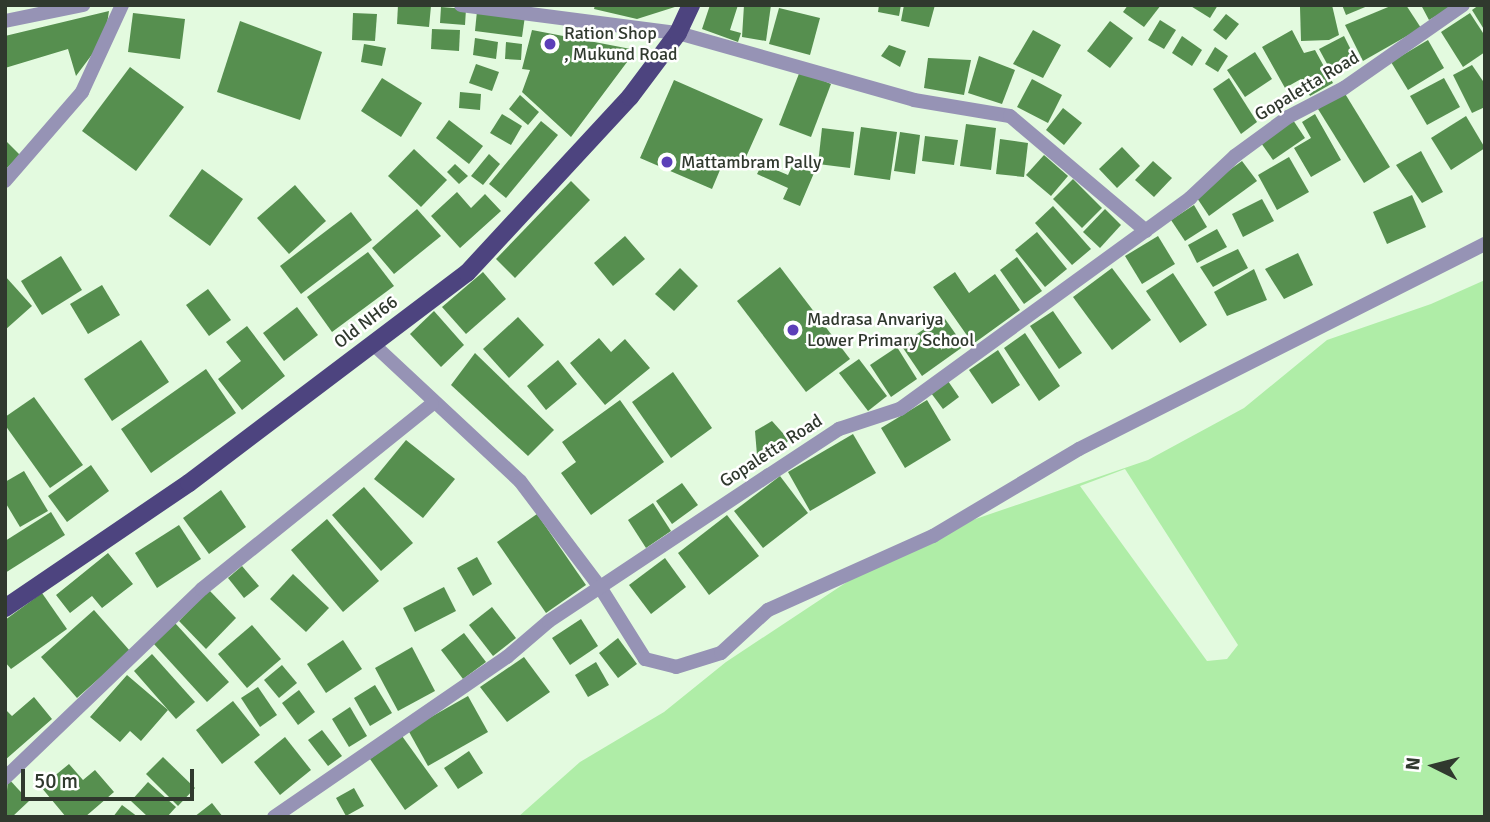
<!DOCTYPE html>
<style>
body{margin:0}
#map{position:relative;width:1490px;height:822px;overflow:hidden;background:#e3fadf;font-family:Signika,sans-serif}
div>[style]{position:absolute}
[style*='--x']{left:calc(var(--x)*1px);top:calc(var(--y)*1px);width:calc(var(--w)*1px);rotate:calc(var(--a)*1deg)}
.water>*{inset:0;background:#afeda7}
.pier>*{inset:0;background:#e3fadf}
.building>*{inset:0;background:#568f4f}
.minor>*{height:14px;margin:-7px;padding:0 7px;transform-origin:7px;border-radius:7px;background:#9693b5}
.tertiary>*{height:14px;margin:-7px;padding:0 7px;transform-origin:7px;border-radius:7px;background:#9693b5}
.primary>*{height:18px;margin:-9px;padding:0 9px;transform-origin:9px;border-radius:9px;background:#4d447f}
.dots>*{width:19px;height:19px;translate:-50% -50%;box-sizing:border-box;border:4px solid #fff;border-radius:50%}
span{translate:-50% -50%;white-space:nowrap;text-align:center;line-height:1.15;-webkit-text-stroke:5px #fff;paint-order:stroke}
.poi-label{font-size:18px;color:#30392e}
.left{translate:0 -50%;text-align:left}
.street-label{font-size:18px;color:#30392e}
.frame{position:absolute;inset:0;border:7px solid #30392e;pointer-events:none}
.north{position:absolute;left:1399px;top:731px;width:70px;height:70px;-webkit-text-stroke:5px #fff;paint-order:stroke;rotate:276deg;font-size:19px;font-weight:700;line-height:28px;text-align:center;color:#30392e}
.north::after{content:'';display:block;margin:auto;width:24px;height:32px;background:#30392e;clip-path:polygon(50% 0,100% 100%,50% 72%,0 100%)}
.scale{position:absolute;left:21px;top:769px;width:173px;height:32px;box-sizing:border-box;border:4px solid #30392e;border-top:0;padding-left:9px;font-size:21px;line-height:24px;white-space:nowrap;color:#30392e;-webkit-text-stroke:5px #fff;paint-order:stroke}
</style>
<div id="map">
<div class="water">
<i style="clip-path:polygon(1485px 280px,1485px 817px,518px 817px,580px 762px,664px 712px,726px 662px,865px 570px,958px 525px,1148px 460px,1244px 408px,1327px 340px,1431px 304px)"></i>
</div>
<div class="pier">
<i style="clip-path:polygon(1125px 469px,1238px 645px,1227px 659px,1207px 661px,1080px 486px)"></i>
</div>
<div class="building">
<i style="clip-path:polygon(398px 5px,431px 6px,429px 27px,397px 24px)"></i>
<i style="clip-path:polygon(595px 5px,678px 5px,678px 6px,637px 19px,594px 9px)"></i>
<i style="clip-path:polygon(710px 5px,738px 5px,730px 30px,741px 33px,738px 42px,702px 29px)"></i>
<i style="clip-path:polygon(744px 5px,771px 5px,766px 41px,742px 37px)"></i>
<i style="clip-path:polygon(879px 5px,901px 5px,899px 16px,878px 12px)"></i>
<i style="clip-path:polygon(904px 5px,935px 5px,929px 27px,901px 21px)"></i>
<i style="clip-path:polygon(1128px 5px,1161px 5px,1144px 27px,1123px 12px)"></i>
<i style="clip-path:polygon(1189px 5px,1218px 5px,1210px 18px)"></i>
<i style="clip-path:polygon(1310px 5px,1332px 5px,1339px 35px,1329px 40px,1301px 41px,1300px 7px)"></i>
<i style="clip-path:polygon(1342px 5px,1370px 5px,1346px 15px)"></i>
<i style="clip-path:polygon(1393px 5px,1406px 5px,1421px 28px,1363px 61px,1345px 25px)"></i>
<i style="clip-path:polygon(1421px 5px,1455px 5px,1429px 20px)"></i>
<i style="clip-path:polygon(1479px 5px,1485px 5px,1485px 31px,1472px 10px)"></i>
<i style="clip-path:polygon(441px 7px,466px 9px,465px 25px,440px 23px)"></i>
<i style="clip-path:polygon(779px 8px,820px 18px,810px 55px,769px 44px)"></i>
<i style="clip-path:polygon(109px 11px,105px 37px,76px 76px,68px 49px,5px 68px,5px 36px)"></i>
<i style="clip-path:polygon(477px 11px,525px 16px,522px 37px,475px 31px)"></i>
<i style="clip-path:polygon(133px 13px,185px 19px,180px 59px,128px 52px)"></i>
<i style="clip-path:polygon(353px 13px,377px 14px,375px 41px,352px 40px)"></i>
<i style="clip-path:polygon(1470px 13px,1485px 36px,1485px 52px,1463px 67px,1441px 32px)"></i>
<i style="clip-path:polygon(1226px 14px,1239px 24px,1226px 40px,1213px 30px)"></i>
<i style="clip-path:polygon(1160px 20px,1176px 30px,1164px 49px,1148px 40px)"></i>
<i style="clip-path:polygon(240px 21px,322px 52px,300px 120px,217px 92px)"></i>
<i style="clip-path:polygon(1110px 21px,1133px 38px,1110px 68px,1087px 51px)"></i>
<i style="clip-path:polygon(432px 29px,460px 30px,459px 51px,431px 49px)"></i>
<i style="clip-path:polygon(532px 30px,636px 50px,571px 137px,522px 92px,530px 70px,522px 69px)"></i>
<i style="clip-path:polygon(1033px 30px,1061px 45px,1043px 78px,1013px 64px)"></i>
<i style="clip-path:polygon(1292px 30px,1304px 53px,1315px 50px,1333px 83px,1310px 96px,1301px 79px,1285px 88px,1262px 47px)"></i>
<i style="clip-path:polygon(1182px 36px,1202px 50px,1192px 66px,1172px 53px)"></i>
<i style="clip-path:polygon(1344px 36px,1356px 60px,1332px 73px,1319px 49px)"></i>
<i style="clip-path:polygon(475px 38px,498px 42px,496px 59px,473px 55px)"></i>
<i style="clip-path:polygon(1428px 40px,1444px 68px,1408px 90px,1391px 62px)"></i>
<i style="clip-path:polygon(506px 42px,522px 44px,521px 60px,505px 59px)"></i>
<i style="clip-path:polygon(364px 44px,386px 48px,382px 66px,361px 62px)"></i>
<i style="clip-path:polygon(889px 45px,906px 51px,900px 67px,881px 56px)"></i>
<i style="clip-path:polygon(1215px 47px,1228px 56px,1218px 72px,1205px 64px)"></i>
<i style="clip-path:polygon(1255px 52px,1272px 79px,1245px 97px,1227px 70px)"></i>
<i style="clip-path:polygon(979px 56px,1015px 70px,1002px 104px,968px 93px)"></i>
<i style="clip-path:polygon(928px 58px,971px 60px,964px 95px,924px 88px)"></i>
<i style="clip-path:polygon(476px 64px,499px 72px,492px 91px,469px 83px)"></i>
<i style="clip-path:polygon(1472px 65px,1485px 84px,1485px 107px,1472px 113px,1453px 75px)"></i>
<i style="clip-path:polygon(130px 67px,184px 107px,136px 171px,82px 131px)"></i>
<i style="clip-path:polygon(800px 71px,831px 84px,811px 137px,779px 125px)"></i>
<i style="clip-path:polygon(382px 78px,422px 103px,401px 137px,361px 111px)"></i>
<i style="clip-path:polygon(1229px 78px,1257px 122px,1241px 134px,1213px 89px)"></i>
<i style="clip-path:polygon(1444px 78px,1460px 107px,1427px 125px,1410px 96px)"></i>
<i style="clip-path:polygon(1032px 79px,1062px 95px,1048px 123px,1017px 107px)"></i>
<i style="clip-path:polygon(674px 80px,763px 119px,742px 166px,725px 158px,712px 189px,640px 158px)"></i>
<i style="clip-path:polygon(460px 92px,481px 94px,480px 110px,459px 108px)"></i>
<i style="clip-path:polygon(1344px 92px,1390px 167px,1364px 183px,1318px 109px)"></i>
<i style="clip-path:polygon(520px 95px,539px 112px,528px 125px,509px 109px)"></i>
<i style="clip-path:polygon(1063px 108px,1082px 123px,1064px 145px,1046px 130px)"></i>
<i style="clip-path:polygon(502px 114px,522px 126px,511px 145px,490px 133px)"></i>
<i style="clip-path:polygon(1315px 114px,1341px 160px,1311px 177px,1294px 148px,1311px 138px,1302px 122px)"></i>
<i style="clip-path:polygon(1466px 116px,1485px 148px,1451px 170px,1431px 138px)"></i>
<i style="clip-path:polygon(449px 120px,483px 146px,469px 164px,436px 138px)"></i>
<i style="clip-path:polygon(1293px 120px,1305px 138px,1273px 160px,1261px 143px)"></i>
<i style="clip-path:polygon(541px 121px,558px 135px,506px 198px,489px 184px)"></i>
<i style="clip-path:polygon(966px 124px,996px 128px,991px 170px,960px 166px)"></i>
<i style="clip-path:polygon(861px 127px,897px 132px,890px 180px,854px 175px)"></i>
<i style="clip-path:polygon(822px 128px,854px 132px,850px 168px,818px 164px)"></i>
<i style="clip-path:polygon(900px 132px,920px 135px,915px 174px,894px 171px)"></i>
<i style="clip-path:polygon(925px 136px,958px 140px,954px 165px,922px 161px)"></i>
<i style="clip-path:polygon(1000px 139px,1028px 143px,1024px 177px,996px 174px)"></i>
<i style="clip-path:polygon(5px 140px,20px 155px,5px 170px)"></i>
<i style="clip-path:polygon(1122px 147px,1140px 166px,1117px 188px,1099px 169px)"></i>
<i style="clip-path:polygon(414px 149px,447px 180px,421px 207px,388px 176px)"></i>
<i style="clip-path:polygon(1421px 151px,1443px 192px,1422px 203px,1396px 165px)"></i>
<i style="clip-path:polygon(489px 154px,500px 164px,483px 185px,471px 176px)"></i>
<i style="clip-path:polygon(1044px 155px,1068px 176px,1051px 196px,1026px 175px)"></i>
<i style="clip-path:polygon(1289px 157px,1309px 192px,1277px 210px,1258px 175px)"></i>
<i style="clip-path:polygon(1153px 161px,1172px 178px,1154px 197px,1135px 180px)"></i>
<i style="clip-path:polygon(1242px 161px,1257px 181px,1209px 216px,1195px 195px)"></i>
<i style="clip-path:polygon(455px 164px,468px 176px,459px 184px,447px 172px)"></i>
<i style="clip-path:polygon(762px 164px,788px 175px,793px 164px,814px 173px,800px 206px,783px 199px,788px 188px,757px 174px)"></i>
<i style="clip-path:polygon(202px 169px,243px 199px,210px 246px,169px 216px)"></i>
<i style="clip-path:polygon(1073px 179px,1102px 208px,1082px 228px,1053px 199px)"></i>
<i style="clip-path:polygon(571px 181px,590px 200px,515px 278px,496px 259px)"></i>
<i style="clip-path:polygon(295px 185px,326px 221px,289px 254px,257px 218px)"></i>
<i style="clip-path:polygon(457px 192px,471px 208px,485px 194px,501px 211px,460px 248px,431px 216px)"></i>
<i style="clip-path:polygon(1412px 195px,1426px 227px,1387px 244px,1373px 212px)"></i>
<i style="clip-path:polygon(1262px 199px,1274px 221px,1243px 237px,1232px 214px)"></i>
<i style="clip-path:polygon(1194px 205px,1207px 227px,1185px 241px,1171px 220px)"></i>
<i style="clip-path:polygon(1053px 206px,1091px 249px,1072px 265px,1035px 223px)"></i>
<i style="clip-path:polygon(417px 209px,441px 236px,394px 274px,372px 248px)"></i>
<i style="clip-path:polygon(1105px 209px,1121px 225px,1100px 248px,1083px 232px)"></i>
<i style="clip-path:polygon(351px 212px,372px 240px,301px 294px,280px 266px)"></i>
<i style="clip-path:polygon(1217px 229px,1227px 247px,1197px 263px,1188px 245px)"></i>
<i style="clip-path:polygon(1037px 232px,1067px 269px,1045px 287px,1015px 250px)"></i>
<i style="clip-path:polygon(625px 236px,645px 259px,613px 286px,594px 263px)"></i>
<i style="clip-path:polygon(1158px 236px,1175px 264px,1142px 284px,1125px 256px)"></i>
<i style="clip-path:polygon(1238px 249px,1248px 268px,1213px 287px,1200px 267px)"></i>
<i style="clip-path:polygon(368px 252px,394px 286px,332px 332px,307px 297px)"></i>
<i style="clip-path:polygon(1298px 253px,1313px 285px,1284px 299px,1265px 269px)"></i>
<i style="clip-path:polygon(61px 256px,82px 290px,42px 315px,21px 281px)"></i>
<i style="clip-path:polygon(1017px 257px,1042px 291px,1024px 304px,1000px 270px)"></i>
<i style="clip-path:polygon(780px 267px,850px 359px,806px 392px,737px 301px)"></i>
<i style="clip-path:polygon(680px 268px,698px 286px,674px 311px,655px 294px)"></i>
<i style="clip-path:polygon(1112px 268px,1151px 320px,1112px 350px,1073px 297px)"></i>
<i style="clip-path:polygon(1254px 269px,1267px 300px,1227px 316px,1214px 292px)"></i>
<i style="clip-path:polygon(483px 272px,506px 299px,466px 334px,442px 307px)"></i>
<i style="clip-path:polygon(955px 272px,969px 293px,995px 274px,1020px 310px,973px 344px,933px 287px)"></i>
<i style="clip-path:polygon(1173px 273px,1207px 325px,1180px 343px,1146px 291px)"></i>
<i style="clip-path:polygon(5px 276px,32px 306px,5px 330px)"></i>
<i style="clip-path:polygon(102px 285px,120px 315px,88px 334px,70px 304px)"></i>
<i style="clip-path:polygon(208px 289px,231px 320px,209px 336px,186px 305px)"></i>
<i style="clip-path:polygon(297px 307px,318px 335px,284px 361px,263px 333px)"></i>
<i style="clip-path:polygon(434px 311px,464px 345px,441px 367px,410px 334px)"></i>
<i style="clip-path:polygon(1053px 311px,1082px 353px,1059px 369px,1030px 326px)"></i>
<i style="clip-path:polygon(943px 316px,964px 346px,922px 376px,901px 345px)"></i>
<i style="clip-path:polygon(518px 317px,544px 345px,509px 378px,483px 349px)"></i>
<i style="clip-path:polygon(247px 326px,285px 376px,242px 410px,218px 379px,241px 361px,226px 342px)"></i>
<i style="clip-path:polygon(1025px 333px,1060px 386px,1039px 401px,1004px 348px)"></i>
<i style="clip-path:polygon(599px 338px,611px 352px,625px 339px,650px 368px,605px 405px,570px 363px)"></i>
<i style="clip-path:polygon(141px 340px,169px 382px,112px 421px,84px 379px)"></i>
<i style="clip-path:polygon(897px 347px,917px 379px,891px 397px,870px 365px)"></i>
<i style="clip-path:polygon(998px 350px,1020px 385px,992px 404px,969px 370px)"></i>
<i style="clip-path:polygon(475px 353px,554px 430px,528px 456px,451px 385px)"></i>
<i style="clip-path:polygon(859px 359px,887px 396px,868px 411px,839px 373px)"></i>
<i style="clip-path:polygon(558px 360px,577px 384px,546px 410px,527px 386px)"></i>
<i style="clip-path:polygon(206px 369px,236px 413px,151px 473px,121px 429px)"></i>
<i style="clip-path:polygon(673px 372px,712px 428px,671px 458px,632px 402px)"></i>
<i style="clip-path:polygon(948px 381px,959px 397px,943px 409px,931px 393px)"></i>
<i style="clip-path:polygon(34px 397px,83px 465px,50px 488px,5px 425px,5px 417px)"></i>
<i style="clip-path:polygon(620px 400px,664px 462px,591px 515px,561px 473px,576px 462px,562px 442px)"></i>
<i style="clip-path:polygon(927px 400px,951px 440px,905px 468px,881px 428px)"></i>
<i style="clip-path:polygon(772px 421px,789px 440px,777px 452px,757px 455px,755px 431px)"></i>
<i style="clip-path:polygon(853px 434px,876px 473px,810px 511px,788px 472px)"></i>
<i style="clip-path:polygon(406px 440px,455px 479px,423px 518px,374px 479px)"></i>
<i style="clip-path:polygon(91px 465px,109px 491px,67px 522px,48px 496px)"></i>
<i style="clip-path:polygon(24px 471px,48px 511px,20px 527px,5px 502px,5px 482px)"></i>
<i style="clip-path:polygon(780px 476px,808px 513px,763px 548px,734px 511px)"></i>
<i style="clip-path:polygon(682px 483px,698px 505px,672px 524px,656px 501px)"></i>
<i style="clip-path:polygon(364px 487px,413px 543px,381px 571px,332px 515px)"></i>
<i style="clip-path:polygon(221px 490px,246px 527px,209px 554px,183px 518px)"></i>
<i style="clip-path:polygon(653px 503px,671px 531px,646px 548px,628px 520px)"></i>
<i style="clip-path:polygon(51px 512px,65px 535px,5px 573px,5px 541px)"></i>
<i style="clip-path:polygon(537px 514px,586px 585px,546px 613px,497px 542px)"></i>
<i style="clip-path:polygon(727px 515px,759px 556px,709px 595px,678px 553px)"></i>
<i style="clip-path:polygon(327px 519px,379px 581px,343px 612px,291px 550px)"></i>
<i style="clip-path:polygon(179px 525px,201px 559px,157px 588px,135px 553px)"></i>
<i style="clip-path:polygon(108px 553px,133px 584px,102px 608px,92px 596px,70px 613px,56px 595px)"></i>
<i style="clip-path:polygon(477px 557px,492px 584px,473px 596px,457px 568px)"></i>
<i style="clip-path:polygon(665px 558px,686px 587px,651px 614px,629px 585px)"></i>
<i style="clip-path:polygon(242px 566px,259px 586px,244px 598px,228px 578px)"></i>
<i style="clip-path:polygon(293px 574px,329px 608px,306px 632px,270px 599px)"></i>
<i style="clip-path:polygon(444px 587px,456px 611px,415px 632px,403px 608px)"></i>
<i style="clip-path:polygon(209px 590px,236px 618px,206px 649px,179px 621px)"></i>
<i style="clip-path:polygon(42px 593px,67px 629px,11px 669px,5px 662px,5px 620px)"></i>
<i style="clip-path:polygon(492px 607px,516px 638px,493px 656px,469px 625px)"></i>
<i style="clip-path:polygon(94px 610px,130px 651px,77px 698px,41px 657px)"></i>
<i style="clip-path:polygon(581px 619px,598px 646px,570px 665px,552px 638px)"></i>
<i style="clip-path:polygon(175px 623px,229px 682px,207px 702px,153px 643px)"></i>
<i style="clip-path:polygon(252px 625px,281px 659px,247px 688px,218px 654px)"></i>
<i style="clip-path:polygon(464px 633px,486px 662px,463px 679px,441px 650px)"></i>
<i style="clip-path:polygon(618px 638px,637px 664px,618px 678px,599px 653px)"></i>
<i style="clip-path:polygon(343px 640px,362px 669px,326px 693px,307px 664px)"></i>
<i style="clip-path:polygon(412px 647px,435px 691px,398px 711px,375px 668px)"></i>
<i style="clip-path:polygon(152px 654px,195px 702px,176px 719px,134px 671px)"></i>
<i style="clip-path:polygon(524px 657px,550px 692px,507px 722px,480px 687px)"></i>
<i style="clip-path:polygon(596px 662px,609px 685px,588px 697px,575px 675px)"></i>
<i style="clip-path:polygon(282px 665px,297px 683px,279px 698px,264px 680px)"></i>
<i style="clip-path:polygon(127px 675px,168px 710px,141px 741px,130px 731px,120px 742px,90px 717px)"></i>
<i style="clip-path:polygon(375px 685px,392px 713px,370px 726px,354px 698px)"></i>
<i style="clip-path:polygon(258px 687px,277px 715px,260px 727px,241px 698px)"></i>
<i style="clip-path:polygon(299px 690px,315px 712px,298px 725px,282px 703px)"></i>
<i style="clip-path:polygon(468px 696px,488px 732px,428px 766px,408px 730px)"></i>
<i style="clip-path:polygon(34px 697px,52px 719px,5px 760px,5px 709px,12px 716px)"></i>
<i style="clip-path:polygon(233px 701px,260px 735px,222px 764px,196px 730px)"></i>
<i style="clip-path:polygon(350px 707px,367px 736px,349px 747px,332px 719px)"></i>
<i style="clip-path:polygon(322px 730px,342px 756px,328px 766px,308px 740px)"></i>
<i style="clip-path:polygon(402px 736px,438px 786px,405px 810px,370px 759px)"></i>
<i style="clip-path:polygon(285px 737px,311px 770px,280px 795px,254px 762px)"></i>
<i style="clip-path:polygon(469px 751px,483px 773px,458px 789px,444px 768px)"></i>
<i style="clip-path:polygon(163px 757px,195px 788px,178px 806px,146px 774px)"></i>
<i style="clip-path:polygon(69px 764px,83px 780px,95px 770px,114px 792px,85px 817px,66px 817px,41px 787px)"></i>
<i style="clip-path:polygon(8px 778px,29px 801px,12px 817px,5px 817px)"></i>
<i style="clip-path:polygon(148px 782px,176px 807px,167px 817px,148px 817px,131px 801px)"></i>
<i style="clip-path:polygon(354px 788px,364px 806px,346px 816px,336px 798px)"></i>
<i style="clip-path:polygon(212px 803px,223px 817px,194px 817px)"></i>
<i style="clip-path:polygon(122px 805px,138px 817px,113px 817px)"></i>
</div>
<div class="minor">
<i style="--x:678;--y:33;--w:245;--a:15.8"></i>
<i style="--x:914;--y:100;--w:97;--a:9.5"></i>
<i style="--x:1010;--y:116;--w:178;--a:40.2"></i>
<i style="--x:5;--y:181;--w:118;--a:-49.1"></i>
<i style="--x:82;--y:92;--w:96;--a:-65.3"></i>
<i style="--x:373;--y:344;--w:201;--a:43"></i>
<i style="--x:520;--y:481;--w:133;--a:53"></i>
<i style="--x:600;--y:587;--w:85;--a:58"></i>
<i style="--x:645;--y:659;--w:32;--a:14"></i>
<i style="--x:676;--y:667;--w:47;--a:-17.3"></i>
<i style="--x:721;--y:653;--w:64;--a:-42.5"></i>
<i style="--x:768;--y:610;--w:181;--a:-24.2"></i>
<i style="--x:933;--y:536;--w:170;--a:-30.8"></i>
<i style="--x:1079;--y:449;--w:455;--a:-26.8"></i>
<i style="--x:5;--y:778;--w:273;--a:-43.8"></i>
<i style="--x:202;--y:589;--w:295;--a:-38.8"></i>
<i style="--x:274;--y:817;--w:283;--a:-34.5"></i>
<i style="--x:507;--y:657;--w:55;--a:-40.6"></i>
<i style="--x:549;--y:621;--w:264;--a:-33.6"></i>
<i style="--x:769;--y:475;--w:84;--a:-33.3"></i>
<i style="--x:839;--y:429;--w:64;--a:-18.2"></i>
<i style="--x:900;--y:409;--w:359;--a:-36"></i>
<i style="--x:1190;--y:198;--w:62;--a:-43"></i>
<i style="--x:1235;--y:156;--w:66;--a:-36.3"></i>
<i style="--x:1288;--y:117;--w:63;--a:-27.4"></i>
<i style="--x:1344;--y:88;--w:145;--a:-34.9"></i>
</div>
<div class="tertiary">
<i style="--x:461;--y:5;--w:219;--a:7.4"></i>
<i style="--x:5;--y:21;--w:80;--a:-11.6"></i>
</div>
<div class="primary">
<i style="--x:5;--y:608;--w:222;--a:-34.2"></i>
<i style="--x:189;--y:483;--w:348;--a:-37.1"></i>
<i style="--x:467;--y:273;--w:240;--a:-47.2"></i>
<i style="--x:630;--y:97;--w:80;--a:-53.1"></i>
<i style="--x:678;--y:33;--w:31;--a:-65"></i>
</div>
<div class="dots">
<i style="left:550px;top:44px;background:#5c3fb8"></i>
<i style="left:667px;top:162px;background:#5c3fb8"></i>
<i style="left:793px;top:330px;background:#5c3fb8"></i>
</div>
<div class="poi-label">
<span class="left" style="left:564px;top:44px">Ration Shop<br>, Mukund Road</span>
<span class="left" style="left:681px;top:162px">Mattambram Pally</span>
<span class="left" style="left:807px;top:330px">Madrasa Anvariya<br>Lower Primary School</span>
</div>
<div class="street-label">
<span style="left:1307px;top:86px;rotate:-31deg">Gopaletta Road</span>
<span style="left:366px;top:322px;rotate:-37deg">Old NH66</span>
<span style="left:771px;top:451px;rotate:-33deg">Gopaletta Road</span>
</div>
<div class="frame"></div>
<div class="north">N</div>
<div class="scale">50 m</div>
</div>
